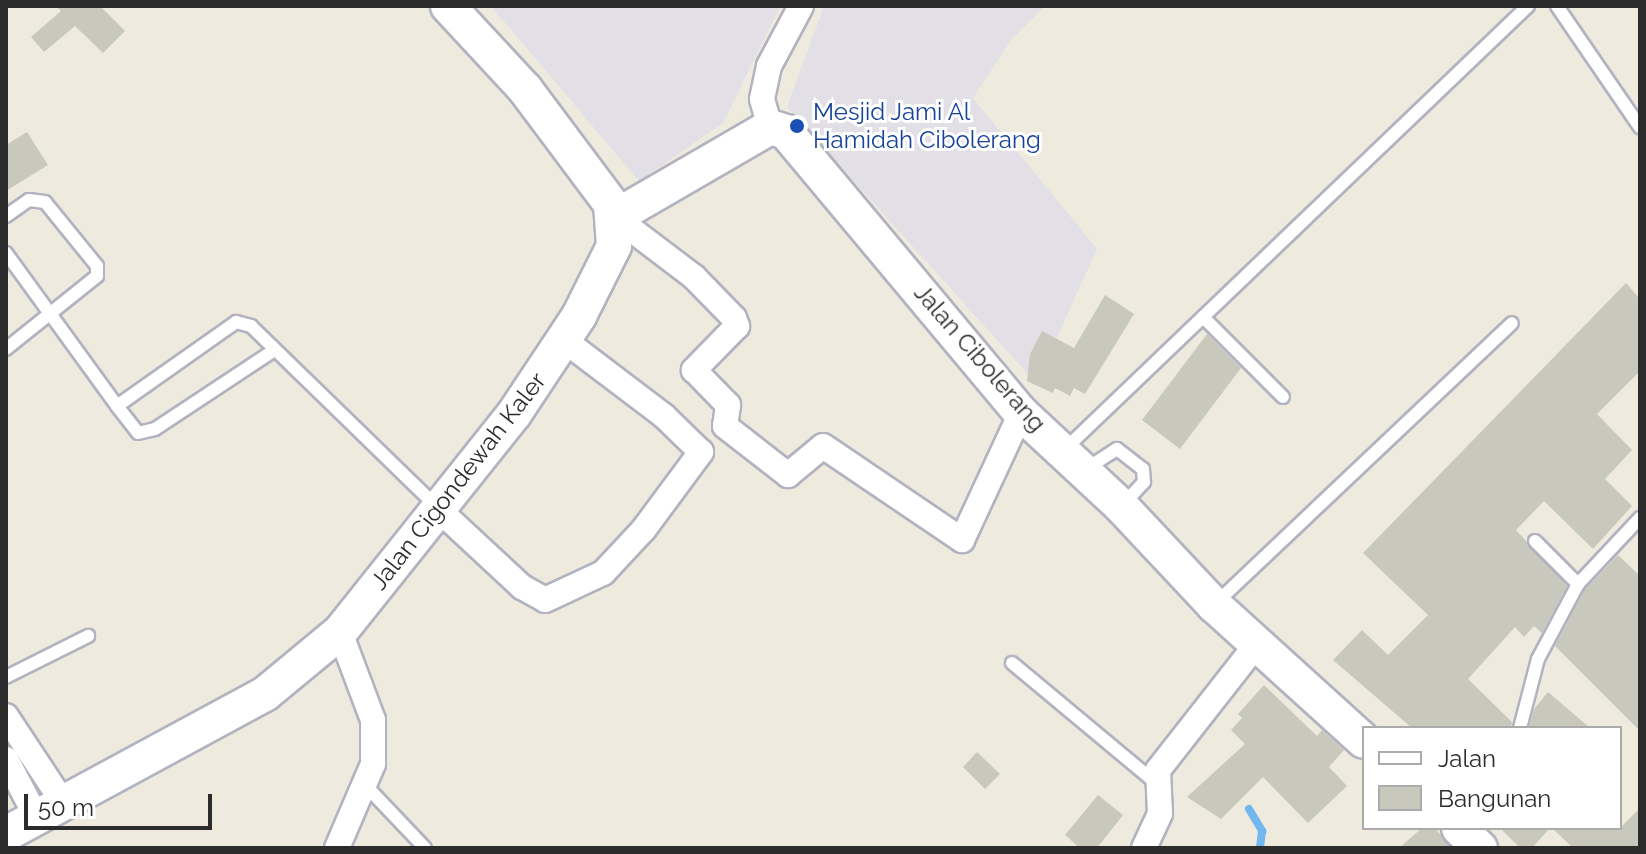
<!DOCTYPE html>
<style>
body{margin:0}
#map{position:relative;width:1646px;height:854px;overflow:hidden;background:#eeeade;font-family:Raleway,sans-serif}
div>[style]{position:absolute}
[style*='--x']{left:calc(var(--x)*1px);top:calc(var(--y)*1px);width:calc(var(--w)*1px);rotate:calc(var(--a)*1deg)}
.industrial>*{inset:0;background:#e2dfe6}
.stream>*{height:8px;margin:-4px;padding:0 4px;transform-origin:4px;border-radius:4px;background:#71b8f0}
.building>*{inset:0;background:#c9c8bd}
.roads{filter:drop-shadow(2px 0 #b2b2c0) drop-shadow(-2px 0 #b2b2c0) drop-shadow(0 2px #b2b2c0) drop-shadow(0 -2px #b2b2c0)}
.lane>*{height:12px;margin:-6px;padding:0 6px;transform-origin:6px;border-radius:6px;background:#fff}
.street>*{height:24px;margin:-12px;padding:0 12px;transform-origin:12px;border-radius:12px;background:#fff}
.secondary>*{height:34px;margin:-17px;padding:0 17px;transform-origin:17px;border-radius:17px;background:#fff}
.dots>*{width:22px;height:22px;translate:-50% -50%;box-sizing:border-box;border:4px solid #fff;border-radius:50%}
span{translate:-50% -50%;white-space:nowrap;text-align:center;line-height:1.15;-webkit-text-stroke:6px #fff;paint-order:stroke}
.transit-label{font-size:24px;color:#164399}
.left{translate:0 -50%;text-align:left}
.street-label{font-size:24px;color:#2c2c2c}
.frame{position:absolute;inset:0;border:8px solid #2c2c2c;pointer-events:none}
.legend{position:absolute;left:1362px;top:726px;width:260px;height:104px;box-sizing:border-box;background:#fff;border:2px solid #ababab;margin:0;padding:10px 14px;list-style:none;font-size:24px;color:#2c2c2c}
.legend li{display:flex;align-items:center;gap:16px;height:40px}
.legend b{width:40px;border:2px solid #ababab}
.scale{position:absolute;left:24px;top:794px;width:188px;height:36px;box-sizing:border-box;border:4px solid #2c2c2c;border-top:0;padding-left:10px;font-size:24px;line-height:28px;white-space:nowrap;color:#2c2c2c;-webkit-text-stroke:6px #fff;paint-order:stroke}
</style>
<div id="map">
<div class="industrial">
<i style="clip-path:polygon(491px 6px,780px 6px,723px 123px,639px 181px)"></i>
<i style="clip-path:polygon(824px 6px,1045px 6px,1011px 40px,973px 98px,1097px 249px,1036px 383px,787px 107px)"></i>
</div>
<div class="stream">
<i style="--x:1249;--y:809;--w:26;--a:59"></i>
<i style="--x:1262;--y:831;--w:17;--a:97"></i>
</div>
<div class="building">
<i style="clip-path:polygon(56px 6px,100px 6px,125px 31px,103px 53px,75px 26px,44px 52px,31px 37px,61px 11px)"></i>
<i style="clip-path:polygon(27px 132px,48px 165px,6px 191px,6px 145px)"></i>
<i style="clip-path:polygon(1626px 283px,1640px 299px,1640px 371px,1597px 414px,1632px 450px,1605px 479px,1632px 506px,1593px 549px,1544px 501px,1516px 530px,1567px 586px,1542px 633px,1534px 626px,1524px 637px,1515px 627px,1468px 679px,1512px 722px,1511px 728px,1412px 728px,1333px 660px,1362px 630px,1388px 655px,1428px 615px,1363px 553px)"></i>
<i style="clip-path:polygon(1105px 295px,1134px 314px,1085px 394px,1074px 388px,1070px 396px,1055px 388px,1053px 393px,1027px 381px,1030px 354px,1042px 331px,1074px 348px)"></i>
<i style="clip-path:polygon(1207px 334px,1241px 368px,1180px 449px,1142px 420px)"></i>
<i style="clip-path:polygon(1618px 555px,1640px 576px,1640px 731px,1555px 646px,1585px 589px)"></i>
<i style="clip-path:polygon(1264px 685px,1317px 736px,1322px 730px,1344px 750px,1329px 767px,1347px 786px,1308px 823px,1263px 777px,1221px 819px,1187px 797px,1245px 744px,1231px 730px,1242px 718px,1238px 714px)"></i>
<i style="clip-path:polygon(1548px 692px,1590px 728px,1529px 728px,1534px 709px)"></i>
<i style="clip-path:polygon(977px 752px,1000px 774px,985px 789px,963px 767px)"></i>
<i style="clip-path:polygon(1098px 795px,1123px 815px,1097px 848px,1080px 848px,1065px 835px)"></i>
<i style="clip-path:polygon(1640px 808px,1640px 848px,1573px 848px,1552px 828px,1620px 828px)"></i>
<i style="clip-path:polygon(1422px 828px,1435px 828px,1451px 848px,1399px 848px)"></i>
<i style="clip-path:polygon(1500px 828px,1550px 828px,1532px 848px,1520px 848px)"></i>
</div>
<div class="roads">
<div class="lane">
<i style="--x:1557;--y:6;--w:147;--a:55.6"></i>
<i style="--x:6;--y:216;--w:28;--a:-35"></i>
<i style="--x:29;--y:200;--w:16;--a:7"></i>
<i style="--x:45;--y:202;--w:82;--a:50.9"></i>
<i style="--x:97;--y:266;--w:10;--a:90"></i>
<i style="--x:97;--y:276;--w:117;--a:141.3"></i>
<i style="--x:6;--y:253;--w:189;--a:54"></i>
<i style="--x:117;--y:406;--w:146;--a:-35.2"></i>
<i style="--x:236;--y:322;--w:16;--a:15"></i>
<i style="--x:251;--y:326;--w:258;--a:44.2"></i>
<i style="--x:1203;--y:317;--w:113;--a:45"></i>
<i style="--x:117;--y:406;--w:34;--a:52"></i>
<i style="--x:138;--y:433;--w:17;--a:-13"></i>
<i style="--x:155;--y:429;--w:141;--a:-33.5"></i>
<i style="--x:1065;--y:449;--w:641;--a:-43.74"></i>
<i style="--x:1086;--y:469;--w:37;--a:-33"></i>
<i style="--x:1117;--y:449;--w:33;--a:38"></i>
<i style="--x:1143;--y:469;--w:13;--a:86"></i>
<i style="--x:1144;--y:482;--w:33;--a:133"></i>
<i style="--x:1535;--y:541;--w:61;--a:45"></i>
<i style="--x:1216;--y:603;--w:407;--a:-43.4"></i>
<i style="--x:1012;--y:663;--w:186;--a:39.8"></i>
<i style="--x:6;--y:677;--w:92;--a:-26.6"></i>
<i style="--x:1520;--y:728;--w:71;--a:-75.4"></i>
<i style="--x:1538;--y:659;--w:85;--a:-61.9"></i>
<i style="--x:1578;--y:584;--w:91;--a:-46.8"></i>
<i style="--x:367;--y:787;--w:84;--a:46.4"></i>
</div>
<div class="street">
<i style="--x:770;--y:127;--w:29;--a:-106"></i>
<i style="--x:762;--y:99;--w:34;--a:-78"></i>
<i style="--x:769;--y:66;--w:68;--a:-61.9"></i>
<i style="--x:615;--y:217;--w:99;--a:37.2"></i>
<i style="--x:694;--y:277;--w:57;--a:45.7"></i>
<i style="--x:734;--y:318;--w:9;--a:69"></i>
<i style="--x:737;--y:326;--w:62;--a:134.3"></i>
<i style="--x:694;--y:370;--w:49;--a:45.8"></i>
<i style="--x:728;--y:405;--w:21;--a:98"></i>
<i style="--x:725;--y:426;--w:80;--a:37.9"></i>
<i style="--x:788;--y:475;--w:45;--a:-39.6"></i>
<i style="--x:823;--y:446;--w:168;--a:34.1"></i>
<i style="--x:962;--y:540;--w:140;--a:-65.1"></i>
<i style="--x:438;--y:509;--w:115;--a:42.9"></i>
<i style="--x:522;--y:587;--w:26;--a:29"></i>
<i style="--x:545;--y:600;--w:64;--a:-25"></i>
<i style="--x:603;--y:573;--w:60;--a:-47"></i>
<i style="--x:644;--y:529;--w:96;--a:-53.5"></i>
<i style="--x:701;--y:452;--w:52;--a:-135.8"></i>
<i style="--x:664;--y:416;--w:126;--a:-142.8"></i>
<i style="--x:6;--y:716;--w:105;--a:56.6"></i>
<i style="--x:6;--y:759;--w:67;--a:62.3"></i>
<i style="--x:337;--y:848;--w:91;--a:-66.8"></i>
<i style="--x:373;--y:764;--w:44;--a:-90"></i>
<i style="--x:373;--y:720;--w:94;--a:-110.6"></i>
<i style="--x:1144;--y:848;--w:38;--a:-65"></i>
<i style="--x:1160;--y:813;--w:43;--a:-92.7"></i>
<i style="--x:1158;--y:770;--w:159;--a:-51.9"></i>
</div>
<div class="secondary">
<i style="--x:615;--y:217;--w:179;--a:-30.1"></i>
<i style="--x:770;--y:127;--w:17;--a:17"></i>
<i style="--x:786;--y:132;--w:366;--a:50.1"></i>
<i style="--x:1021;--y:413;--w:137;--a:42.9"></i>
<i style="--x:1121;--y:506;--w:136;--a:46.8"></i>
<i style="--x:1214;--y:605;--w:202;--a:42.2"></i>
<i style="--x:1459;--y:828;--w:29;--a:44"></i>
<i style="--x:6;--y:834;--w:294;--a:-28.4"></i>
<i style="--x:265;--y:694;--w:97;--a:-39.6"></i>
<i style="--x:340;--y:632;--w:279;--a:-51.4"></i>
<i style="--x:514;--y:414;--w:118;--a:-56.4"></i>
<i style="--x:579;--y:316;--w:78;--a:-63.4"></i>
<i style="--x:614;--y:246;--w:42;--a:-94.1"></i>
<i style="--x:611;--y:204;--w:144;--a:-126.8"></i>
<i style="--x:525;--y:89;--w:113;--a:-132.9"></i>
</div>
</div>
<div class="dots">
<i style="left:797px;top:126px;background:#1a4fb4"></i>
</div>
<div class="transit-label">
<span class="left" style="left:813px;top:126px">Mesjid Jami Al<br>Hamidah Cibolerang</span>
</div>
<div class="street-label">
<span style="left:980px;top:358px;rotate:49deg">Jalan Cibolerang</span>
<span style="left:458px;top:481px;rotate:-52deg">Jalan Cigondewah Kaler</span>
</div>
<div class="frame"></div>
<ul class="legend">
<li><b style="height:10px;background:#fff"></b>Jalan</li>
<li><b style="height:22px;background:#c9c8bd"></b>Bangunan</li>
</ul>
<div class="scale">50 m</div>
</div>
